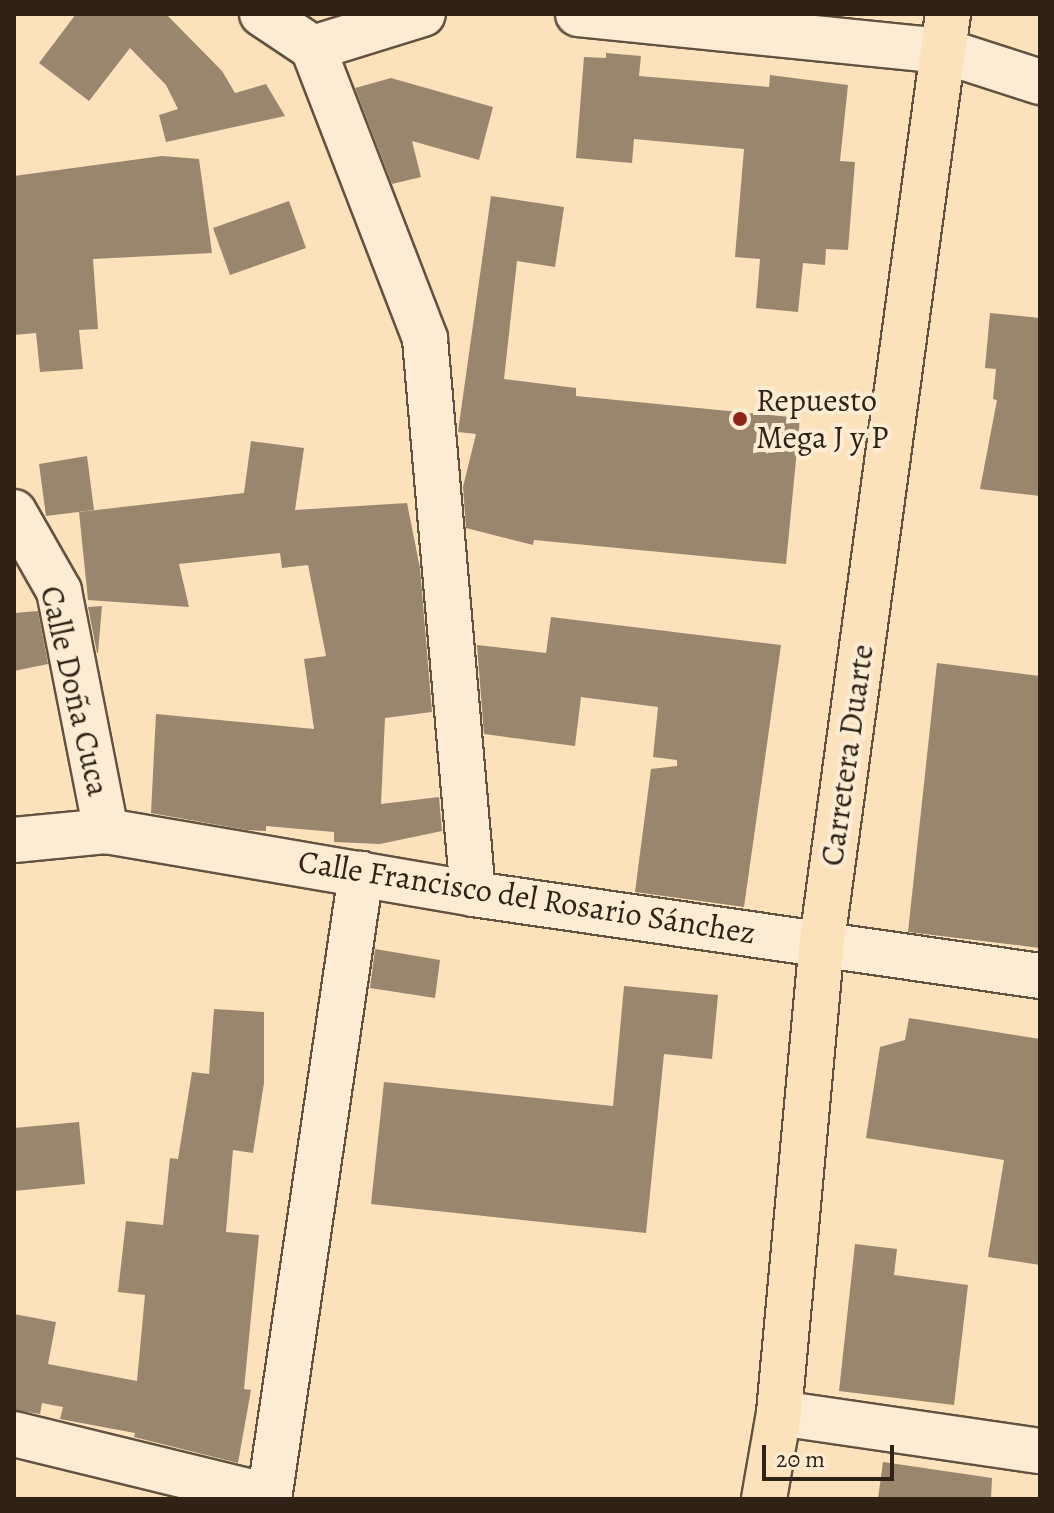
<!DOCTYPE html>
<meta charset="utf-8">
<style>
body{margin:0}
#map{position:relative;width:1054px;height:1513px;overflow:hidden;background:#fbe2bb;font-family:Alegreya,serif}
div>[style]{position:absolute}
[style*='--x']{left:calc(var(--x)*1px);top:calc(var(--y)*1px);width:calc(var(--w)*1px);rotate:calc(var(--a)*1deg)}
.building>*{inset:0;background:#99866c}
.roads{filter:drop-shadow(2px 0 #625340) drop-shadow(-2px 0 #625340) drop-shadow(0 2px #625340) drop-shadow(0 -2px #625340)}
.minor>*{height:44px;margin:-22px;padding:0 22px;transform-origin:22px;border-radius:22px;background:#fcecd3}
.major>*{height:44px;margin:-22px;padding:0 22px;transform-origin:22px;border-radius:22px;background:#fbe2bb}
.dots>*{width:22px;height:22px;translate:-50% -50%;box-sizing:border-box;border:4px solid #fcecd3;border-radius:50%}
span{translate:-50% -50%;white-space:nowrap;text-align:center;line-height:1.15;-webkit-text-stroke:8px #fcecd3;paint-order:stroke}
.poi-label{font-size:32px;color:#2f2317}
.left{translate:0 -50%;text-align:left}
.street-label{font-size:32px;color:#2f2317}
.frame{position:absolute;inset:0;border:16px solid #2f2317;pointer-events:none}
.scale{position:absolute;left:762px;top:1445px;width:132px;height:36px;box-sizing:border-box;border:4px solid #2f2317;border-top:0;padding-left:10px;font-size:24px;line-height:28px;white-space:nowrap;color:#2f2317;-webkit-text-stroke:6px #fcecd3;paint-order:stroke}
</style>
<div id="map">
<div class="building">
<i style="clip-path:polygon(76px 14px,166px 14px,222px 71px,235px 93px,266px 84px,285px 116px,166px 142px,159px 115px,178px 109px,166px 85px,130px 48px,89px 101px,39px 63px)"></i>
<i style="clip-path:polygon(606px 53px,641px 56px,639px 76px,769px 87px,770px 75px,848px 85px,840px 161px,855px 162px,848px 250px,826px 249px,825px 265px,803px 263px,798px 312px,756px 308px,760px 259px,735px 257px,744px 149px,634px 139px,632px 163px,576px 158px,584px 57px,606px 58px)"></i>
<i style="clip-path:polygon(391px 78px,493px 107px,479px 160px,412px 141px,421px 177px,392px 184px,355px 88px)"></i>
<i style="clip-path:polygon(162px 156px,199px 159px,212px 253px,93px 259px,98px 329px,79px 330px,83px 369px,40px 372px,36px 333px,14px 335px,14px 176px)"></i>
<i style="clip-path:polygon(491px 196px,564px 207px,555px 267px,517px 261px,504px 379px,576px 388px,576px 396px,800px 418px,786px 564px,534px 540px,533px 545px,466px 528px,463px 487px,476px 434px,458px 432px)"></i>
<i style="clip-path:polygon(289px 201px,306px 248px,230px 275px,213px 228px)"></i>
<i style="clip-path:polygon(990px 313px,1040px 318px,1040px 496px,980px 489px,997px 400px,993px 399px,996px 369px,985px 368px)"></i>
<i style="clip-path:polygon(251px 441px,304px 448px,295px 510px,407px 503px,420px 568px,432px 712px,385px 718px,381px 804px,439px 797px,442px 831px,380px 844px,334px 842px,334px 832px,266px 826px,266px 831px,246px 830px,151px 813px,156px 714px,314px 729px,304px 659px,326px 656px,308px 565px,282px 568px,280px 553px,179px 564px,189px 607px,88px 600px,79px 512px,244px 493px)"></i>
<i style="clip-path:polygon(87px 456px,94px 510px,46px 516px,39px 464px)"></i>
<i style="clip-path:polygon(102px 606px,98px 653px,97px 653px,88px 607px)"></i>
<i style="clip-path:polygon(38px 611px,48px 664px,14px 671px,14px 613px)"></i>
<i style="clip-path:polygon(551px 617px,781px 645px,744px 907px,635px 892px,651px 769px,677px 766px,677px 760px,653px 757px,658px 707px,581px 697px,575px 746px,484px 734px,477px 645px,546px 653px)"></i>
<i style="clip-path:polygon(937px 663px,1040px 676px,1040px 948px,908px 932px)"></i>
<i style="clip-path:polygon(375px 949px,440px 960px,435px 998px,370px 988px)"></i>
<i style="clip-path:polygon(624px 986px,718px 995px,712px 1059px,664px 1054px,646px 1233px,371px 1204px,384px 1082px,613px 1106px)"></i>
<i style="clip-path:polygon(214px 1009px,264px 1012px,264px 1083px,253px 1153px,233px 1150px,226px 1232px,259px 1235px,244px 1389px,251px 1390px,238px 1463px,134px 1437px,135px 1433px,60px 1419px,63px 1407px,42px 1403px,40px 1414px,14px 1410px,14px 1314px,56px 1322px,48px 1364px,137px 1381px,145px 1295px,118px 1292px,126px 1221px,163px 1225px,170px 1158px,178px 1159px,192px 1072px,209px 1074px)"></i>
<i style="clip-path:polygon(909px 1018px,1040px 1039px,1040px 1265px,988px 1257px,1004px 1160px,866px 1138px,880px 1047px,905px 1040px)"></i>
<i style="clip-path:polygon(79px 1122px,85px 1184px,14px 1191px,14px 1128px)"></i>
<i style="clip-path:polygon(855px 1244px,897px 1249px,894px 1275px,968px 1285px,954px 1405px,839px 1391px)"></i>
<i style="clip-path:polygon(883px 1462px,992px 1478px,991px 1499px,878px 1499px)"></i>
</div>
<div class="roads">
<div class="minor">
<i style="--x:262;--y:14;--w:61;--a:33.7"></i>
<i style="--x:313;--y:48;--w:312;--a:68.9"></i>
<i style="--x:425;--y:339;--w:557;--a:85.06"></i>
<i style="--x:578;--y:14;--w:368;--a:5.8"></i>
<i style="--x:944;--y:51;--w:101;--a:17.9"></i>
<i style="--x:313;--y:48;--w:115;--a:-17.2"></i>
<i style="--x:14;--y:512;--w:91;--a:60.3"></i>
<i style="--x:59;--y:591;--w:245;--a:78.9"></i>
<i style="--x:14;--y:840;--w:92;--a:-5.6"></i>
<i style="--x:106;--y:831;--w:372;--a:9.7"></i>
<i style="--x:473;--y:894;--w:573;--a:8.23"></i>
<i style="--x:779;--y:1413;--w:264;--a:8.3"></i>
<i style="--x:14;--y:1434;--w:262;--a:13.7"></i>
<i style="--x:269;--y:1499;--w:632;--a:-81.63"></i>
</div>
<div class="major">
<i style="--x:764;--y:1499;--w:87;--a:-80.1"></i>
<i style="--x:779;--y:1413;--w:474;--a:-84.8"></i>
<i style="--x:822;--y:941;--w:936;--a:-82.26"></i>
</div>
</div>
<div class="dots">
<i style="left:740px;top:419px;background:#8f2418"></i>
</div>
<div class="poi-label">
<span class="left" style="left:756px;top:419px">Repuesto<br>Mega J y P</span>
</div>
<div class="street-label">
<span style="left:75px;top:691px;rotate:77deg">Calle Doña Cuca</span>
<span style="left:847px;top:755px;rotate:-82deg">Carretera Duarte</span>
<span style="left:527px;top:897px;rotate:9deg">Calle Francisco del Rosario Sánchez</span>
</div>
<div class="frame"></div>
<div class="scale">20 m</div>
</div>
